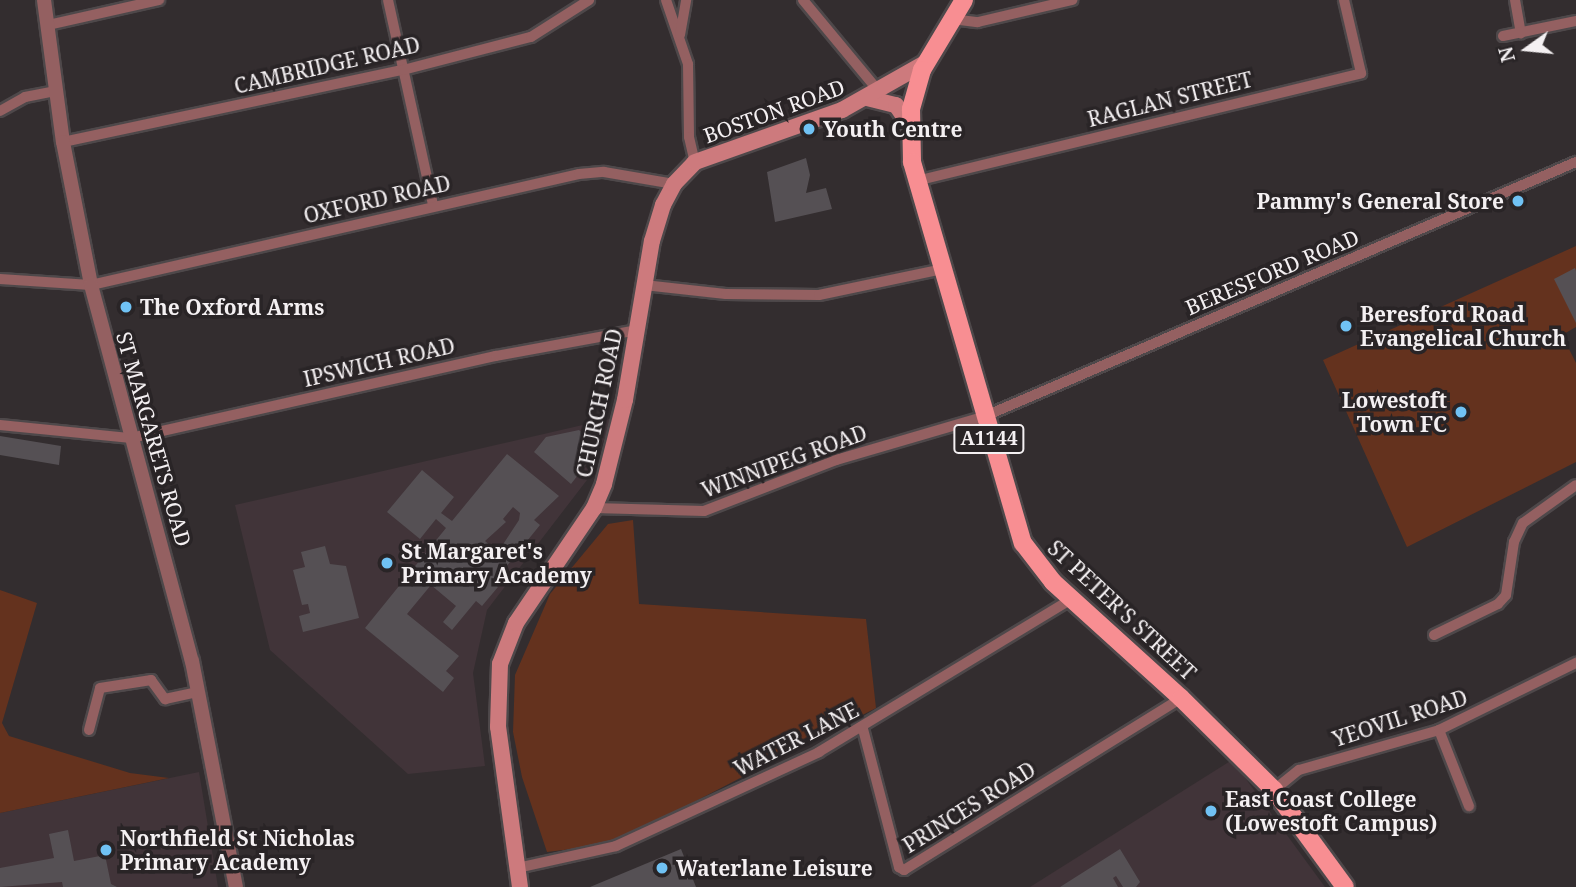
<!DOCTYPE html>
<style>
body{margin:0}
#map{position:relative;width:1576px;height:887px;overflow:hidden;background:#332d2f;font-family:"Noto Serif",serif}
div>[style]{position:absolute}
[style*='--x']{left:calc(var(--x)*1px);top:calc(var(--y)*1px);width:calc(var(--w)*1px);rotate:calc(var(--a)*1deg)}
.built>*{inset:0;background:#413439}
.green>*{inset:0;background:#64321e}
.building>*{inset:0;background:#555054}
.roads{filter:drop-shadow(2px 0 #4e484a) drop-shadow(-2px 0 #4e484a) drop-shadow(0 2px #4e484a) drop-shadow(0 -2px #4e484a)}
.minor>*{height:10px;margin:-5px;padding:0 5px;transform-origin:5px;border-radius:5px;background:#946061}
.tertiary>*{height:14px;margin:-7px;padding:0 7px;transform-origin:7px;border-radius:7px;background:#946061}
.secondary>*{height:16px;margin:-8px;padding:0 8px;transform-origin:8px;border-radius:8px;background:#cd7a7d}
.primary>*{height:18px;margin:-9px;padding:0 9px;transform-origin:9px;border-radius:9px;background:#f88e92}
.dots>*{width:19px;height:19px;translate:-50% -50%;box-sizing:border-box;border:4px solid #292426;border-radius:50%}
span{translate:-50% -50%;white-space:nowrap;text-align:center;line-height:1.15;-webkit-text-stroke:7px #292426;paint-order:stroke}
.shield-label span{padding:2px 5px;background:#292426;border:2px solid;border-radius:5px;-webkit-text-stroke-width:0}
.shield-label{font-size:19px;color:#f4f0f2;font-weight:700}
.street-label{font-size:21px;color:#f4f0f2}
.poi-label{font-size:21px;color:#f4f0f2;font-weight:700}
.left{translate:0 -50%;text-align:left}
.right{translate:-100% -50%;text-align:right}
.north{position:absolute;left:1492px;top:14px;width:70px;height:70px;-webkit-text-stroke:5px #292426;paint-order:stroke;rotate:255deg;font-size:19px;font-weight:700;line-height:28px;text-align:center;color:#f4f0f2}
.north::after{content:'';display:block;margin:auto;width:24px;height:32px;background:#f4f0f2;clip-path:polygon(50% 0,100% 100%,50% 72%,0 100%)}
</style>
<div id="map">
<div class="built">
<i style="clip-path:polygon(613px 418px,587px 480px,487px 610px,473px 673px,485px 766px,408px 774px,270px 650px,235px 505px)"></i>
<i style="clip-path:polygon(1232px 760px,1325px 887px,1030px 887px)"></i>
<i style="clip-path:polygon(199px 772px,218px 887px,0 887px,0 813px)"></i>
</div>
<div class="green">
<i style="clip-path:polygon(1576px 246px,1576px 327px,1562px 335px,1576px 363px,1576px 462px,1407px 547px,1323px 360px)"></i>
<i style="clip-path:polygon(633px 520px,639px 604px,866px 619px,876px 708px,630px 835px,596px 846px,547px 852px,522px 777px,513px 732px,515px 675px,550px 594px,608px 524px)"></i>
<i style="clip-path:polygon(0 590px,37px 603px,2px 723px,9px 736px,130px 773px,169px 778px,0 813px)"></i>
</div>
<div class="building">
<i style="clip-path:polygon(806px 158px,810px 175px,806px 193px,826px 188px,832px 209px,775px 222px,767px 172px)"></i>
<i style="clip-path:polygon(1575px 268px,1576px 271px,1576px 323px,1554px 279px)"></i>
<i style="clip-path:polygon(579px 430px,587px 437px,583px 442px,596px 452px,571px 484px,534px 452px,546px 437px)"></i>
<i style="clip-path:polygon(0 436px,61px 446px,59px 465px,0 455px)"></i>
<i style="clip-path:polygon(evenodd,507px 454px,559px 496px,534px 520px,540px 525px,493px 583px,498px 587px,482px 606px,476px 601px,452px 630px,443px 622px,456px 606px,431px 585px,407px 614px,459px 656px,446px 671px,454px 678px,443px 692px,365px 628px,446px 528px,436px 519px,420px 539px,387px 512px,422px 470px,454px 497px,441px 513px,452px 521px,507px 454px,513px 507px,520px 513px,519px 520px,498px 552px,485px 541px,506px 522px,503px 519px,513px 507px)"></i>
<i style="clip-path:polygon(325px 546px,330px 564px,346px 566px,359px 618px,303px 632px,299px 616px,310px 613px,308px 604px,302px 605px,293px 570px,305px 567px,301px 552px)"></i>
<i style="clip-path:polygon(68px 830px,74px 861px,105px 855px,111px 884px,117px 887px,63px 887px,62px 882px,0 887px,0 868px,54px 858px,49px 834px)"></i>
<i style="clip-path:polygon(681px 849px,696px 887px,590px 887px)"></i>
<i style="clip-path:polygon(1120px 849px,1140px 882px,1136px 887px,1123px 887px,1116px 876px,1113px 878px,1118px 887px,1060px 887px)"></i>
</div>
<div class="roads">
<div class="minor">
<i style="--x:388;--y:0;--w:210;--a:77.6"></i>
<i style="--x:666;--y:0;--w:68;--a:71"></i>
<i style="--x:688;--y:64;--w:73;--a:89.2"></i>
<i style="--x:689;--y:137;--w:26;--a:77"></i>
<i style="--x:803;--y:0;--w:116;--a:50.3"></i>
<i style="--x:877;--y:89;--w:7;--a:82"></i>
<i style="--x:1515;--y:0;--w:34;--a:80"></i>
<i style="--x:952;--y:19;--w:26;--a:7"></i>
<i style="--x:978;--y:22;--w:97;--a:-13.2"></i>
<i style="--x:48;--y:25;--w:114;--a:-12.7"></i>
<i style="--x:680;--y:35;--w:36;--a:-80"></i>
<i style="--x:1503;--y:36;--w:75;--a:-11.6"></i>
<i style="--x:0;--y:111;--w:29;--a:-29"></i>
<i style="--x:25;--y:97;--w:33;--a:-11"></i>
<i style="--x:63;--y:142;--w:348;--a:-12"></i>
<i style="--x:403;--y:70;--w:132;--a:-14.5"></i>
<i style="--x:531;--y:37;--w:69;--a:-32.5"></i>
<i style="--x:916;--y:181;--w:458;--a:-13.6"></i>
<i style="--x:1361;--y:73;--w:75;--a:-103.1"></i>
<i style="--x:0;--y:279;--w:91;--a:3.8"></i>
<i style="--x:91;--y:285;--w:500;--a:-12.81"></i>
<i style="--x:579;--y:174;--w:25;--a:-5"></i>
<i style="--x:604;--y:172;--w:71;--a:9.7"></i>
<i style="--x:644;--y:285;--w:82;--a:6.3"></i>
<i style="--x:726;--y:294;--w:93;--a:0.6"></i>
<i style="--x:819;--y:295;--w:126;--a:-11.9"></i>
<i style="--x:0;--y:425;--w:132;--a:5.7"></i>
<i style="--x:131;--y:438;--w:374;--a:-12.7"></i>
<i style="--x:496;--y:356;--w:143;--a:-10.4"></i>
<i style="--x:594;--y:508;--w:110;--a:1.6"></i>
<i style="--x:704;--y:511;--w:142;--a:-21.1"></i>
<i style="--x:836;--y:460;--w:153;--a:-16.3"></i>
<i style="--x:983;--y:417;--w:646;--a:-23.27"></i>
<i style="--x:1434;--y:635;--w:71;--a:-25.8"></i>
<i style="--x:1498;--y:604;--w:12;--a:-48"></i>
<i style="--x:1506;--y:595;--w:54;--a:-81.4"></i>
<i style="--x:1514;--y:542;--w:21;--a:-65"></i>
<i style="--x:1523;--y:523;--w:65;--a:-35.6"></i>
<i style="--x:863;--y:729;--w:143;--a:75.4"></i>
<i style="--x:899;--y:867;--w:6;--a:31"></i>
<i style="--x:904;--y:870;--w:326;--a:-31.8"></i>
<i style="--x:89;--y:730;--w:43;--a:-75.3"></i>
<i style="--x:100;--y:688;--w:52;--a:-8.9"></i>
<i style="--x:151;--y:680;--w:24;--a:54"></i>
<i style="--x:165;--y:699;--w:35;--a:-12"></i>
<i style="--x:1439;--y:730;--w:82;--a:68.5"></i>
<i style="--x:1274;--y:790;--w:32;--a:-39"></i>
<i style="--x:1299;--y:770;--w:146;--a:-15.9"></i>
<i style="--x:1439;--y:730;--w:153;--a:-26.1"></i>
<i style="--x:517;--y:868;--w:101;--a:-12.5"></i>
<i style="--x:616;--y:846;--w:224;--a:-24.8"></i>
<i style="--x:819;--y:752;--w:296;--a:-31.2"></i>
</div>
<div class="tertiary">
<i style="--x:44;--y:0;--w:143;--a:82.4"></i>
<i style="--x:63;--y:142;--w:146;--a:78.9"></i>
<i style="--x:91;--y:285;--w:389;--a:75"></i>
<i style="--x:192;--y:661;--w:230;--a:79"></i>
</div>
<div class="secondary">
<i style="--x:867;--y:98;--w:30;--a:14"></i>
<i style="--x:896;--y:105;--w:27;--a:56"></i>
<i style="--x:520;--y:887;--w:162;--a:-97.8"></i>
<i style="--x:498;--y:727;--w:63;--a:-88.2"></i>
<i style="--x:500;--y:664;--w:44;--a:-68.7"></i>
<i style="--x:516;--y:623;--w:139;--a:-55.9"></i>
<i style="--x:594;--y:508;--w:26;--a:-67"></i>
<i style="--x:604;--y:484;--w:87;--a:-76"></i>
<i style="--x:625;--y:400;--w:161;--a:-80.4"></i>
<i style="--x:652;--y:241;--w:38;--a:-73"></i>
<i style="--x:663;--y:205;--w:24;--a:-62"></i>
<i style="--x:674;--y:184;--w:30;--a:-46"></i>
<i style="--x:695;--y:162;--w:156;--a:-19.5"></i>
<i style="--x:842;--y:110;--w:95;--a:-29.5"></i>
</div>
<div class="primary">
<i style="--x:964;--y:0;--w:82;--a:121"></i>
<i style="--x:922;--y:70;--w:41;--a:105.8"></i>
<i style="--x:911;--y:109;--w:53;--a:88.9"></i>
<i style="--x:912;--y:162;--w:397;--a:73.8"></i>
<i style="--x:1023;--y:543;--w:49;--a:52.4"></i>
<i style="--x:1053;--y:582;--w:173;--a:42.2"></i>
<i style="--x:1181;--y:698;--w:131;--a:44.7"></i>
<i style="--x:1274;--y:790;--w:120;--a:53.8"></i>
</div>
</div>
<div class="dots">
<i style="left:809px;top:129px;background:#70c2f4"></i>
<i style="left:1518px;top:201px;background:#70c2f4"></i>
<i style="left:126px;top:307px;background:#70c2f4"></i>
<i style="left:1346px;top:326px;background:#70c2f4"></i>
<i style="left:1461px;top:412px;background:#70c2f4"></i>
<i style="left:387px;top:563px;background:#70c2f4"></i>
<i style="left:1211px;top:811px;background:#70c2f4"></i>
<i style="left:106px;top:850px;background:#70c2f4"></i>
<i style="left:662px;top:868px;background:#70c2f4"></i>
</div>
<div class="shield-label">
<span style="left:989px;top:439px">A1144</span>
</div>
<div class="street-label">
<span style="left:327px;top:65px;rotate:-13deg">CAMBRIDGE ROAD</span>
<span style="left:1170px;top:99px;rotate:-14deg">RAGLAN STREET</span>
<span style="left:774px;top:111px;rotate:-20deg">BOSTON ROAD</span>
<span style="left:377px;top:199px;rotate:-13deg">OXFORD ROAD</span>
<span style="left:1272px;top:272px;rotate:-23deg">BERESFORD ROAD</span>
<span style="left:379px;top:362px;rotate:-13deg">IPSWICH ROAD</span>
<span style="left:599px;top:403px;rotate:-78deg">CHURCH ROAD</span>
<span style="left:154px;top:439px;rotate:74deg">ST MARGARETS ROAD</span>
<span style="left:784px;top:461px;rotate:-20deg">WINNIPEG ROAD</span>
<span style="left:1122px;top:610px;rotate:43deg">ST PETER'S STREET</span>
<span style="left:1400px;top:718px;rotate:-18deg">YEOVIL ROAD</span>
<span style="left:796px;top:739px;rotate:-27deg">WATER LANE</span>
<span style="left:969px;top:807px;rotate:-32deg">PRINCES ROAD</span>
</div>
<div class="poi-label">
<span class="left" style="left:823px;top:129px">Youth Centre</span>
<span class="right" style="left:1504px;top:201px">Pammy's General Store</span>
<span class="left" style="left:140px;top:307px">The Oxford Arms</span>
<span class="left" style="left:1360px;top:326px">Beresford Road<br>Evangelical Church</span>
<span class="right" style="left:1447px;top:412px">Lowestoft<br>Town FC</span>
<span class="left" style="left:401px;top:563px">St Margaret's<br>Primary Academy</span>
<span class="left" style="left:1225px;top:811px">East Coast College<br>(Lowestoft Campus)</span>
<span class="left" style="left:120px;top:850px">Northfield St Nicholas<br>Primary Academy</span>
<span class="left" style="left:676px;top:868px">Waterlane Leisure</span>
</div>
<div class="north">N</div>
</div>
